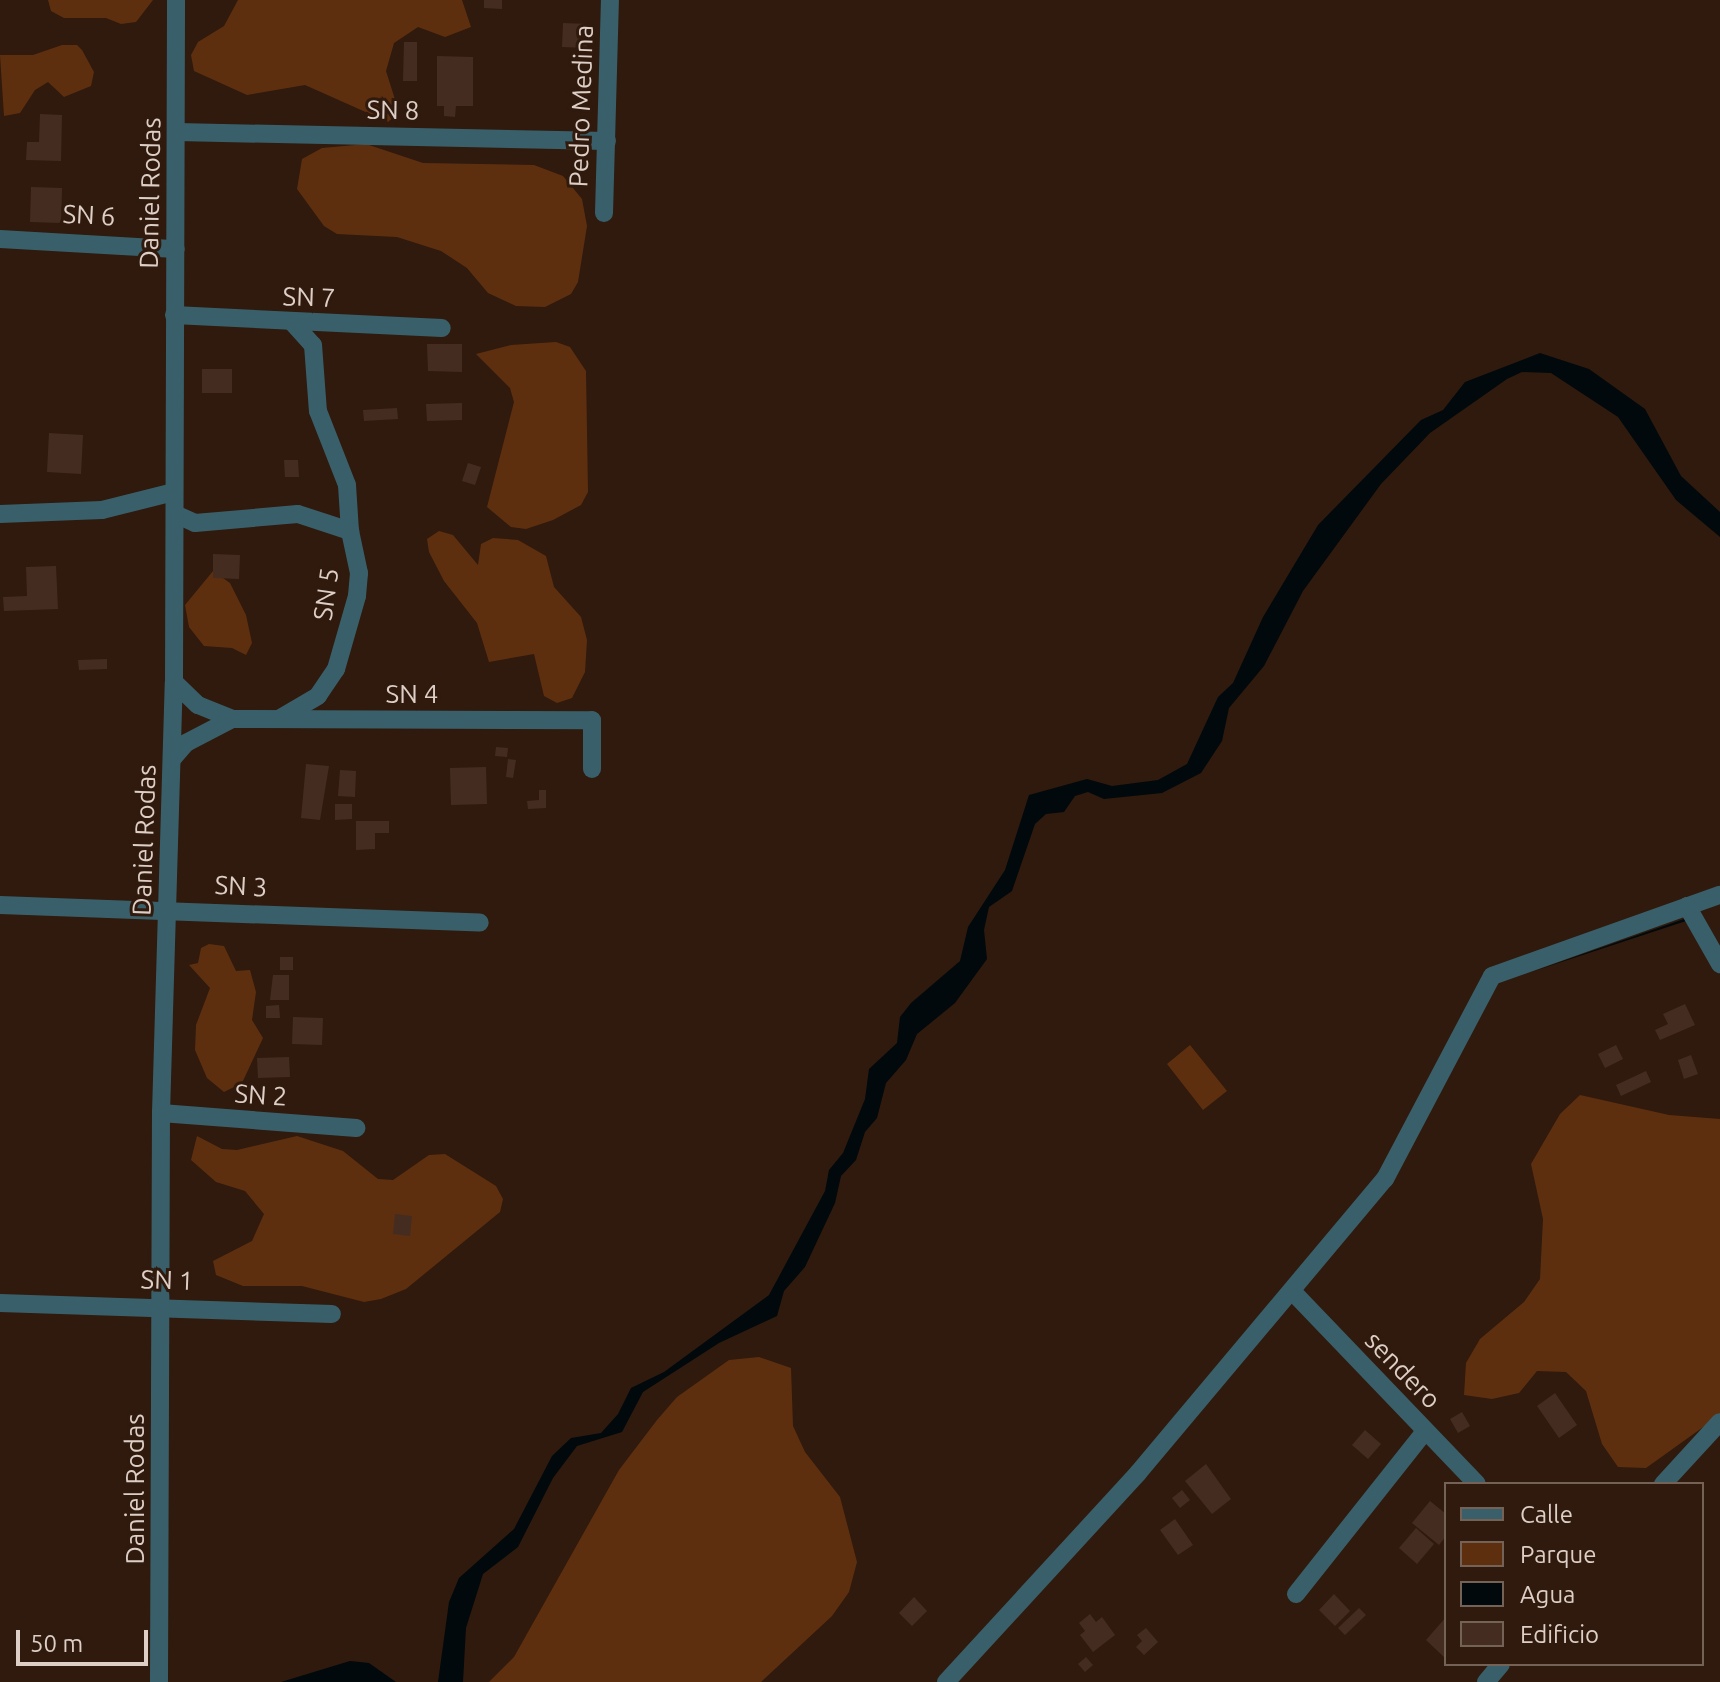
<!DOCTYPE html>
<style>
body{margin:0}
#map{position:relative;width:1720px;height:1682px;overflow:hidden;background:#2f1a0d;font-family:Ubuntu,sans-serif}
div>[style]{position:absolute}
[style*='--x']{left:calc(var(--x)*1px);top:calc(var(--y)*1px);width:calc(var(--w)*1px);rotate:calc(var(--a)*1deg)}
.green>*{inset:0;background:#5e2f0f}
.water>*{inset:0;background:#01090c}
.building>*{inset:0;background:#442d20}
.minor>*{height:18px;margin:-9px;padding:0 9px;transform-origin:9px;border-radius:9px;background:#39606a}
span{translate:-50% -50%;white-space:nowrap;text-align:center;line-height:1.15;-webkit-text-stroke:6px #2f1a0d;paint-order:stroke}
.street-label{font-size:26px;color:#ddcec6}
.legend{position:absolute;left:1444px;top:1482px;width:260px;height:184px;box-sizing:border-box;background:#2f1a0d;border:2px solid #756257;margin:0;padding:10px 14px;list-style:none;font-size:24px;color:#ddcec6}
.legend li{display:flex;align-items:center;gap:16px;height:40px}
.legend b{width:40px;border:2px solid #756257}
.scale{position:absolute;left:16px;top:1630px;width:132px;height:36px;box-sizing:border-box;border:4px solid #ddcec6;border-top:0;padding-left:10px;font-size:24px;line-height:28px;white-space:nowrap;color:#ddcec6;-webkit-text-stroke:6px #2f1a0d;paint-order:stroke}
</style>
<div id="map">
<div class="green">
<i style="clip-path:polygon(48px 0,153px 0,136px 22px,121px 24px,106px 18px,64px 18px,51px 11px)"></i>
<i style="clip-path:polygon(238px 0,462px 0,471px 27px,445px 37px,418px 27px,394px 43px,386px 71px,399px 112px,388px 122px,305px 85px,247px 95px,194px 71px,191px 55px,198px 42px,224px 26px)"></i>
<i style="clip-path:polygon(62px 45px,77px 45px,82px 50px,94px 72px,91px 86px,64px 97px,48px 82px,35px 90px,20px 113px,4px 116px,0 55px,33px 55px)"></i>
<i style="clip-path:polygon(366px 144px,423px 163px,534px 165px,563px 176px,582px 199px,587px 226px,578px 282px,571px 294px,545px 307px,516px 306px,488px 293px,467px 268px,441px 251px,397px 237px,337px 234px,324px 226px,297px 189px,302px 159px,322px 148px)"></i>
<i style="clip-path:polygon(556px 342px,570px 347px,586px 371px,588px 492px,581px 505px,553px 520px,526px 529px,511px 527px,487px 507px,514px 402px,510px 388px,476px 354px,511px 345px)"></i>
<i style="clip-path:polygon(439px 531px,453px 535px,478px 565px,481px 544px,493px 538px,518px 540px,546px 556px,554px 587px,581px 617px,587px 640px,585px 672px,572px 698px,557px 703px,544px 696px,534px 654px,489px 662px,477px 623px,444px 581px,429px 552px,427px 539px)"></i>
<i style="clip-path:polygon(213px 571px,230px 583px,246px 615px,252px 643px,246px 655px,232px 648px,204px 646px,189px 627px,185px 605px)"></i>
<i style="clip-path:polygon(209px 944px,224px 946px,236px 971px,250px 970px,256px 992px,252px 1020px,263px 1038px,242px 1083px,224px 1092px,207px 1078px,195px 1050px,196px 1025px,210px 988px,189px 965px,198px 963px,201px 948px)"></i>
<i style="clip-path:polygon(1190px 1045px,1227px 1091px,1203px 1110px,1167px 1064px)"></i>
<i style="clip-path:polygon(1580px 1095px,1669px 1115px,1720px 1119px,1720px 1415px,1646px 1468px,1618px 1467px,1602px 1444px,1586px 1391px,1566px 1372px,1537px 1371px,1519px 1393px,1492px 1399px,1464px 1395px,1466px 1363px,1480px 1339px,1524px 1302px,1540px 1279px,1543px 1219px,1531px 1164px,1560px 1114px)"></i>
<i style="clip-path:polygon(197px 1136px,222px 1149px,237px 1150px,297px 1136px,343px 1151px,378px 1179px,393px 1180px,429px 1155px,445px 1154px,496px 1186px,503px 1199px,500px 1212px,406px 1289px,381px 1299px,364px 1302px,302px 1286px,243px 1286px,216px 1275px,213px 1261px,252px 1241px,264px 1214px,245px 1191px,216px 1182px,191px 1160px)"></i>
<i style="clip-path:polygon(759px 1357px,791px 1368px,793px 1426px,805px 1452px,840px 1497px,857px 1562px,849px 1592px,832px 1616px,761px 1682px,489px 1682px,514px 1657px,619px 1470px,657px 1420px,677px 1397px,729px 1360px)"></i>
</div>
<div class="water">
<i style="clip-path:polygon(1540px 353px,1589px 369px,1645px 409px,1681px 476px,1720px 512px,1720px 537px,1676px 500px,1618px 417px,1551px 373px,1522px 372px,1507px 379px,1430px 433px,1381px 484px,1303px 591px,1264px 666px,1229px 708px,1222px 741px,1201px 773px,1162px 793px,1104px 799px,1088px 792px,1075px 796px,1064px 812px,1046px 814px,1035px 824px,1012px 891px,989px 907px,984px 930px,987px 959px,955px 1003px,917px 1034px,906px 1060px,886px 1083px,877px 1118px,865px 1132px,856px 1160px,841px 1176px,835px 1203px,805px 1267px,784px 1291px,777px 1316px,719px 1343px,643px 1392px,622px 1432px,577px 1446px,553px 1478px,518px 1547px,483px 1574px,466px 1628px,463px 1682px,438px 1682px,449px 1602px,459px 1578px,514px 1529px,552px 1456px,571px 1438px,601px 1433px,618px 1414px,631px 1388px,664px 1372px,769px 1295px,825px 1191px,829px 1170px,843px 1153px,865px 1099px,869px 1069px,897px 1043px,900px 1017px,911px 1003px,960px 961px,968px 927px,1005px 870px,1029px 795px,1087px 779px,1112px 786px,1158px 780px,1187px 764px,1218px 697px,1233px 683px,1263px 617px,1318px 525px,1421px 420px,1443px 410px,1465px 382px)"></i>
<i style="clip-path:polygon(1684px 919px,1686px 921px,1531px 972px)"></i>
<i style="clip-path:polygon(350px 1661px,369px 1663px,396px 1682px,281px 1682px)"></i>
</div>
<div class="building">
<i style="clip-path:polygon(484px 0,502px 0,502px 9px,484px 8px)"></i>
<i style="clip-path:polygon(563px 23px,588px 24px,587px 48px,562px 47px)"></i>
<i style="clip-path:polygon(404px 42px,417px 42px,417px 81px,403px 81px)"></i>
<i style="clip-path:polygon(437px 56px,473px 57px,473px 106px,456px 106px,455px 117px,444px 116px,444px 106px,437px 106px)"></i>
<i style="clip-path:polygon(40px 114px,62px 115px,61px 161px,26px 160px,27px 142px,39px 142px)"></i>
<i style="clip-path:polygon(31px 187px,62px 188px,61px 223px,30px 222px)"></i>
<i style="clip-path:polygon(427px 344px,462px 344px,462px 372px,428px 371px)"></i>
<i style="clip-path:polygon(202px 369px,232px 369px,232px 393px,202px 393px)"></i>
<i style="clip-path:polygon(462px 403px,462px 420px,427px 421px,426px 404px)"></i>
<i style="clip-path:polygon(397px 408px,398px 419px,364px 421px,363px 410px)"></i>
<i style="clip-path:polygon(49px 433px,83px 435px,81px 474px,47px 472px)"></i>
<i style="clip-path:polygon(284px 460px,298px 460px,299px 477px,285px 477px)"></i>
<i style="clip-path:polygon(468px 463px,481px 467px,475px 485px,462px 481px)"></i>
<i style="clip-path:polygon(213px 554px,240px 555px,239px 579px,213px 578px)"></i>
<i style="clip-path:polygon(56px 566px,58px 609px,4px 611px,3px 597px,27px 596px,26px 567px)"></i>
<i style="clip-path:polygon(107px 659px,107px 669px,79px 670px,78px 660px)"></i>
<i style="clip-path:polygon(496px 747px,508px 748px,507px 757px,495px 756px)"></i>
<i style="clip-path:polygon(508px 759px,516px 760px,513px 778px,506px 777px)"></i>
<i style="clip-path:polygon(306px 764px,329px 766px,320px 820px,301px 818px)"></i>
<i style="clip-path:polygon(486px 767px,487px 804px,451px 805px,450px 768px)"></i>
<i style="clip-path:polygon(340px 770px,356px 771px,355px 797px,338px 796px)"></i>
<i style="clip-path:polygon(539px 790px,546px 790px,546px 808px,528px 809px,527px 801px,539px 800px)"></i>
<i style="clip-path:polygon(335px 804px,352px 804px,352px 819px,335px 820px)"></i>
<i style="clip-path:polygon(356px 821px,389px 821px,389px 833px,375px 833px,375px 849px,356px 850px)"></i>
<i style="clip-path:polygon(280px 957px,293px 957px,293px 970px,280px 970px)"></i>
<i style="clip-path:polygon(273px 975px,289px 975px,289px 1000px,270px 1000px)"></i>
<i style="clip-path:polygon(1685px 1004px,1695px 1025px,1660px 1040px,1655px 1030px,1668px 1024px,1663px 1014px)"></i>
<i style="clip-path:polygon(279px 1005px,280px 1018px,266px 1018px,266px 1006px)"></i>
<i style="clip-path:polygon(293px 1017px,323px 1018px,322px 1045px,292px 1044px)"></i>
<i style="clip-path:polygon(1616px 1045px,1623px 1059px,1605px 1068px,1598px 1054px)"></i>
<i style="clip-path:polygon(1691px 1055px,1698px 1074px,1684px 1079px,1678px 1060px)"></i>
<i style="clip-path:polygon(289px 1057px,290px 1077px,258px 1078px,257px 1058px)"></i>
<i style="clip-path:polygon(1646px 1071px,1651px 1082px,1621px 1096px,1616px 1085px)"></i>
<i style="clip-path:polygon(395px 1214px,412px 1216px,410px 1236px,393px 1234px)"></i>
<i style="clip-path:polygon(1555px 1393px,1577px 1425px,1559px 1438px,1537px 1406px)"></i>
<i style="clip-path:polygon(1462px 1412px,1470px 1426px,1458px 1433px,1450px 1419px)"></i>
<i style="clip-path:polygon(1365px 1430px,1381px 1444px,1368px 1459px,1352px 1445px)"></i>
<i style="clip-path:polygon(1206px 1464px,1231px 1499px,1212px 1514px,1185px 1481px)"></i>
<i style="clip-path:polygon(1182px 1490px,1190px 1500px,1180px 1508px,1172px 1498px)"></i>
<i style="clip-path:polygon(1430px 1501px,1446px 1514px,1446px 1536px,1439px 1545px,1412px 1523px)"></i>
<i style="clip-path:polygon(1175px 1519px,1193px 1545px,1178px 1555px,1160px 1530px)"></i>
<i style="clip-path:polygon(1416px 1528px,1434px 1544px,1417px 1564px,1399px 1548px)"></i>
<i style="clip-path:polygon(1334px 1594px,1350px 1611px,1335px 1626px,1319px 1610px)"></i>
<i style="clip-path:polygon(914px 1597px,927px 1611px,912px 1626px,899px 1613px)"></i>
<i style="clip-path:polygon(1359px 1608px,1366px 1615px,1345px 1635px,1338px 1628px)"></i>
<i style="clip-path:polygon(1090px 1614px,1096px 1622px,1102px 1617px,1115px 1635px,1093px 1652px,1080px 1635px,1085px 1631px,1079px 1623px)"></i>
<i style="clip-path:polygon(1446px 1617px,1446px 1659px,1426px 1640px)"></i>
<i style="clip-path:polygon(1146px 1628px,1158px 1642px,1144px 1655px,1136px 1647px,1142px 1641px,1137px 1635px)"></i>
<i style="clip-path:polygon(1086px 1657px,1093px 1665px,1085px 1672px,1078px 1664px)"></i>
</div>
<div class="minor">
<i style="--x:177;--y:132;--w:430;--a:1.2"></i>
<i style="--x:604;--y:213;--w:213;--a:-88.4"></i>
<i style="--x:0;--y:239;--w:176;--a:3.3"></i>
<i style="--x:174;--y:315;--w:268;--a:2.8"></i>
<i style="--x:292;--y:322;--w:31;--a:48"></i>
<i style="--x:313;--y:345;--w:66;--a:85.7"></i>
<i style="--x:318;--y:411;--w:79;--a:68.6"></i>
<i style="--x:347;--y:485;--w:46;--a:86.3"></i>
<i style="--x:0;--y:514;--w:102;--a:-2.2"></i>
<i style="--x:102;--y:510;--w:74;--a:-14"></i>
<i style="--x:175;--y:514;--w:22;--a:24"></i>
<i style="--x:195;--y:523;--w:103;--a:-5"></i>
<i style="--x:298;--y:514;--w:55;--a:18.1"></i>
<i style="--x:350;--y:531;--w:43;--a:77.9"></i>
<i style="--x:359;--y:573;--w:23;--a:95"></i>
<i style="--x:357;--y:596;--w:76;--a:106"></i>
<i style="--x:336;--y:669;--w:32;--a:124"></i>
<i style="--x:318;--y:696;--w:45;--a:149.5"></i>
<i style="--x:174;--y:682;--w:33;--a:44"></i>
<i style="--x:198;--y:705;--w:37;--a:22"></i>
<i style="--x:232;--y:719;--w:360;--a:0.2"></i>
<i style="--x:592;--y:720;--w:49;--a:90"></i>
<i style="--x:173;--y:758;--w:20;--a:-49"></i>
<i style="--x:186;--y:743;--w:52;--a:-27.6"></i>
<i style="--x:0;--y:905;--w:480;--a:2.1"></i>
<i style="--x:1687;--y:906;--w:67;--a:60.4"></i>
<i style="--x:161;--y:1113;--w:196;--a:4.4"></i>
<i style="--x:1292;--y:1291;--w:267;--a:46.2"></i>
<i style="--x:0;--y:1303;--w:332;--a:1.9"></i>
<i style="--x:1663;--y:1484;--w:84;--a:-47.4"></i>
<i style="--x:1296;--y:1594;--w:208;--a:-51.6"></i>
<i style="--x:159;--y:1682;--w:569;--a:-89.8"></i>
<i style="--x:161;--y:1113;--w:431;--a:-88.3"></i>
<i style="--x:174;--y:682;--w:682;--a:-89.83"></i>
<i style="--x:946;--y:1682;--w:284;--a:-47.4"></i>
<i style="--x:1138;--y:1473;--w:384;--a:-50"></i>
<i style="--x:1385;--y:1179;--w:229;--a:-62.2"></i>
<i style="--x:1492;--y:976;--w:242;--a:-19.6"></i>
<i style="--x:1486;--y:1682;--w:23;--a:-50"></i>
</div>
<div class="street-label">
<span style="left:581px;top:106px;rotate:-88deg">Pedro Medina</span>
<span style="left:393px;top:110px;rotate:1deg">SN 8</span>
<span style="left:150px;top:193px;rotate:-89deg">Daniel Rodas</span>
<span style="left:89px;top:215px;rotate:3deg">SN 6</span>
<span style="left:309px;top:297px;rotate:2deg">SN 7</span>
<span style="left:326px;top:594px;rotate:-82deg">SN 5</span>
<span style="left:412px;top:694px">SN 4</span>
<span style="left:144px;top:840px;rotate:-88deg">Daniel Rodas</span>
<span style="left:241px;top:886px;rotate:3deg">SN 3</span>
<span style="left:261px;top:1095px;rotate:4deg">SN 2</span>
<span style="left:167px;top:1280px;rotate:2deg">SN 1</span>
<span style="left:1403px;top:1370px;rotate:46deg">sendero</span>
<span style="left:135px;top:1489px;rotate:-90deg">Daniel Rodas</span>
</div>
<ul class="legend">
<li><b style="height:10px;background:#39606a"></b>Calle</li>
<li><b style="height:22px;background:#5e2f0f"></b>Parque</li>
<li><b style="height:22px;background:#01090c"></b>Agua</li>
<li><b style="height:22px;background:#442d20"></b>Edificio</li>
</ul>
<div class="scale">50 m</div>
</div>
